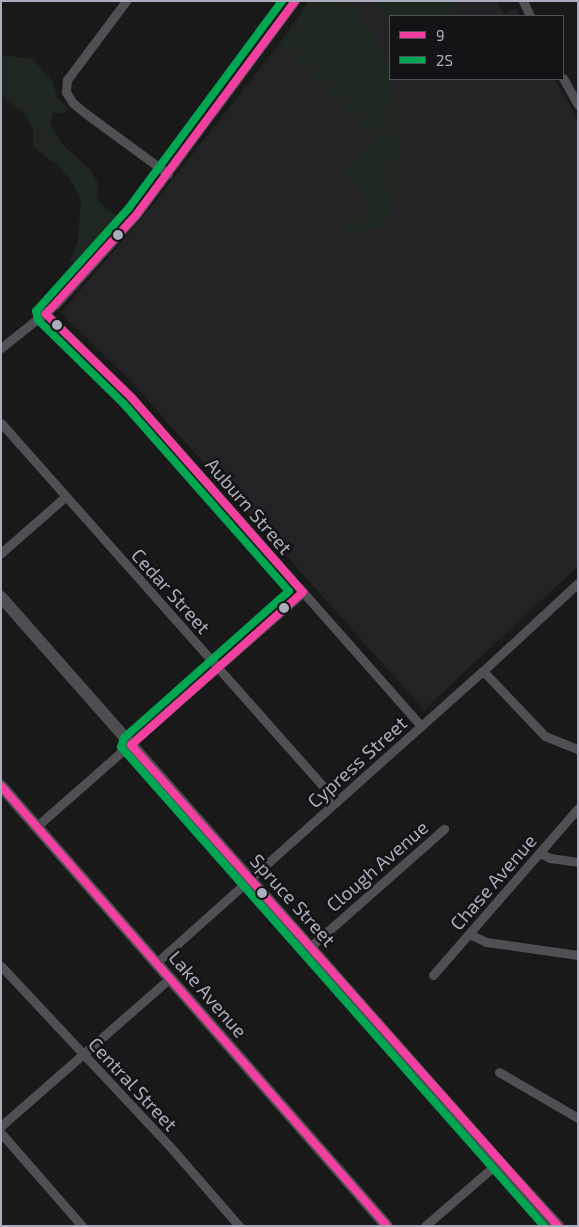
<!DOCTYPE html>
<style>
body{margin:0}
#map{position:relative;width:579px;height:1227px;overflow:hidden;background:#19191a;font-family:"Exo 2",sans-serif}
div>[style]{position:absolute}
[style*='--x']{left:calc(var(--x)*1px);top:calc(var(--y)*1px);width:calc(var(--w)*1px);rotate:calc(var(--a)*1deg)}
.built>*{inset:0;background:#232326}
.green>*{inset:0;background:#1f2721}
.street>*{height:9px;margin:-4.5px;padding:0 4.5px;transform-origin:4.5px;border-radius:4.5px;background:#4f4f54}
.secondary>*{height:12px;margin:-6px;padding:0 6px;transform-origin:6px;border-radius:6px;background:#4d4e52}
.bus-1>*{height:8px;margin:-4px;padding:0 4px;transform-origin:4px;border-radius:4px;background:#f240a1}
.bus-2>*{height:8px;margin:-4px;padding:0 4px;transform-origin:4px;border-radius:4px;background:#00a651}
.dots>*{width:14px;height:14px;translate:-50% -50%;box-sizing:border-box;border:2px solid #141316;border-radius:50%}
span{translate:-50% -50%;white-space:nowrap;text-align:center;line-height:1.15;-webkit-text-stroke:5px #141316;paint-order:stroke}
.street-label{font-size:19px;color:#aaadbb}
.frame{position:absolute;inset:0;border:2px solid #aaadbb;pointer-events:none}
.legend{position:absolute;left:389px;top:15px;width:175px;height:65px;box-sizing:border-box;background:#141316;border:1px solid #505158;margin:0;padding:6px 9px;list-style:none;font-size:15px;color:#aaadbb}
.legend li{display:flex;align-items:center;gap:10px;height:25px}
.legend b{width:25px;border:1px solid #505158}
</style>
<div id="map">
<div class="built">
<i style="clip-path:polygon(309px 1px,496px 1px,505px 13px,516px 8px,520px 16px,390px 16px,390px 79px,555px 79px,578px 120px,578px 566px,424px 710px,127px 377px,61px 313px,150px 208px,280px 43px)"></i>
</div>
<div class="green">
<i style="clip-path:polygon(311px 1px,345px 1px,353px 7px,375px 36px,389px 66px,395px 93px,399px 150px,394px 214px,381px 226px,345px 236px,341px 230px,372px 208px,343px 168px,377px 138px,280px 43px)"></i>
<i style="clip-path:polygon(373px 1px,452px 1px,465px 16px,390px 16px,390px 26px,387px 19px)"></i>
<i style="clip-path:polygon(1px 55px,33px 59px,53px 82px,57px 98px,68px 108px,64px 114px,53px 112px,50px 123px,62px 144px,90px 170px,99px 185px,96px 199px,117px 217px,76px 265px,70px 261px,78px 240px,81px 200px,71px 181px,56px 164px,33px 147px,33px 130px,27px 116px,1px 95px)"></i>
</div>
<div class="street">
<i style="--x:126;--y:1;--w:99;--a:126.8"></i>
<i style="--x:67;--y:80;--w:12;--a:95"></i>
<i style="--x:66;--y:92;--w:13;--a:58"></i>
<i style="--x:73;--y:103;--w:16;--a:40"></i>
<i style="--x:85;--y:113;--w:103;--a:36.3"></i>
<i style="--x:523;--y:1;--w:17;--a:65"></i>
<i style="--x:563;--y:78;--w:31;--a:61"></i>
<i style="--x:46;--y:314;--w:119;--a:44.3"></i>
<i style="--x:131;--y:397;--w:439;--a:48.6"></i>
<i style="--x:1;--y:348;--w:70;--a:-38.7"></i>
<i style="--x:56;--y:304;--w:120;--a:-48"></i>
<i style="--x:136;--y:215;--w:267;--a:-53.4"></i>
<i style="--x:1;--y:423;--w:506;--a:48.44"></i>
<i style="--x:1;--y:553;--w:86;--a:-41.2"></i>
<i style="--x:483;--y:671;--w:90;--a:46.4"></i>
<i style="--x:545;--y:736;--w:35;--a:22"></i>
<i style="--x:37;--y:826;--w:354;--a:-41.3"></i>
<i style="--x:540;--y:853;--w:11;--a:27"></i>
<i style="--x:550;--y:858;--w:28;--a:8"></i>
<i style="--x:469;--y:934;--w:19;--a:25"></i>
<i style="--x:486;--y:942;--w:93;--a:8"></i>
<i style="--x:310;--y:947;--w:179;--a:-41.4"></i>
<i style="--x:156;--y:963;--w:438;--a:-41.8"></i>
<i style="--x:483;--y:671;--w:129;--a:-42.8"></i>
<i style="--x:1;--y:966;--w:252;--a:46.9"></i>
<i style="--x:173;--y:1150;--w:101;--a:49"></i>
<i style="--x:433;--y:975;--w:221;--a:-49"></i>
<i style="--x:499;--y:1072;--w:91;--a:30.2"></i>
<i style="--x:1;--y:1126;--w:223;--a:-41.2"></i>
<i style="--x:1;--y:1133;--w:123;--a:48.9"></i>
<i style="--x:425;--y:1226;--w:98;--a:-40.9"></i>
</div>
<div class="secondary">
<i style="--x:1;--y:597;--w:757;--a:48.59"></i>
<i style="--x:502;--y:1165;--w:83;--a:47.4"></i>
<i style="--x:1;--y:786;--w:585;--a:48.74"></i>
</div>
<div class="bus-1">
<i style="--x:295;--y:1;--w:267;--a:126.6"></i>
<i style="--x:136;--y:215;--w:134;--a:132.3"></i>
<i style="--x:46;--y:314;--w:119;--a:44.3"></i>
<i style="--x:131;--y:397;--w:260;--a:48.6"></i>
<i style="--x:303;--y:592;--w:230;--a:138.3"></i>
<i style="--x:131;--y:745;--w:643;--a:48.4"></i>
<i style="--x:1;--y:786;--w:585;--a:48.74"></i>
</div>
<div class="bus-2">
<i style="--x:282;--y:1;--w:259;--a:126.5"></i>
<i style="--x:128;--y:209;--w:137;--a:132"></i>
<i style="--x:36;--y:311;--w:9;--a:77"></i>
<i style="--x:38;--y:320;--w:120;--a:44.3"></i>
<i style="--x:124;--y:404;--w:249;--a:48.6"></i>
<i style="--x:289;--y:591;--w:221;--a:138.3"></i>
<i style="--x:124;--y:738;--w:9;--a:108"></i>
<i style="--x:121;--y:747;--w:639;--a:48.55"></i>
</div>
<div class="dots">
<i style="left:118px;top:235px;background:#aaadbb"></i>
<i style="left:57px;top:325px;background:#aaadbb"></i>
<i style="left:284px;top:608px;background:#aaadbb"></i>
<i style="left:262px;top:893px;background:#aaadbb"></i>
</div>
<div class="street-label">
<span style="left:249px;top:506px;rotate:49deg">Auburn Street</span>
<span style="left:171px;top:591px;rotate:48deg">Cedar Street</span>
<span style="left:357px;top:762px;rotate:-42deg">Cypress Street</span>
<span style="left:377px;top:866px;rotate:-41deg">Clough Avenue</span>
<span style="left:493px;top:882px;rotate:-49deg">Chase Avenue</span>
<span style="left:293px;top:900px;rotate:48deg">Spruce Street</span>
<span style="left:208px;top:994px;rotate:49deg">Lake Avenue</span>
<span style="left:133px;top:1084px;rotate:47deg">Central Street</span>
</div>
<div class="frame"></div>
<ul class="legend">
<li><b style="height:6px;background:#f240a1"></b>9</li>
<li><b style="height:6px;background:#00a651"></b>2S</li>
</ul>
</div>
